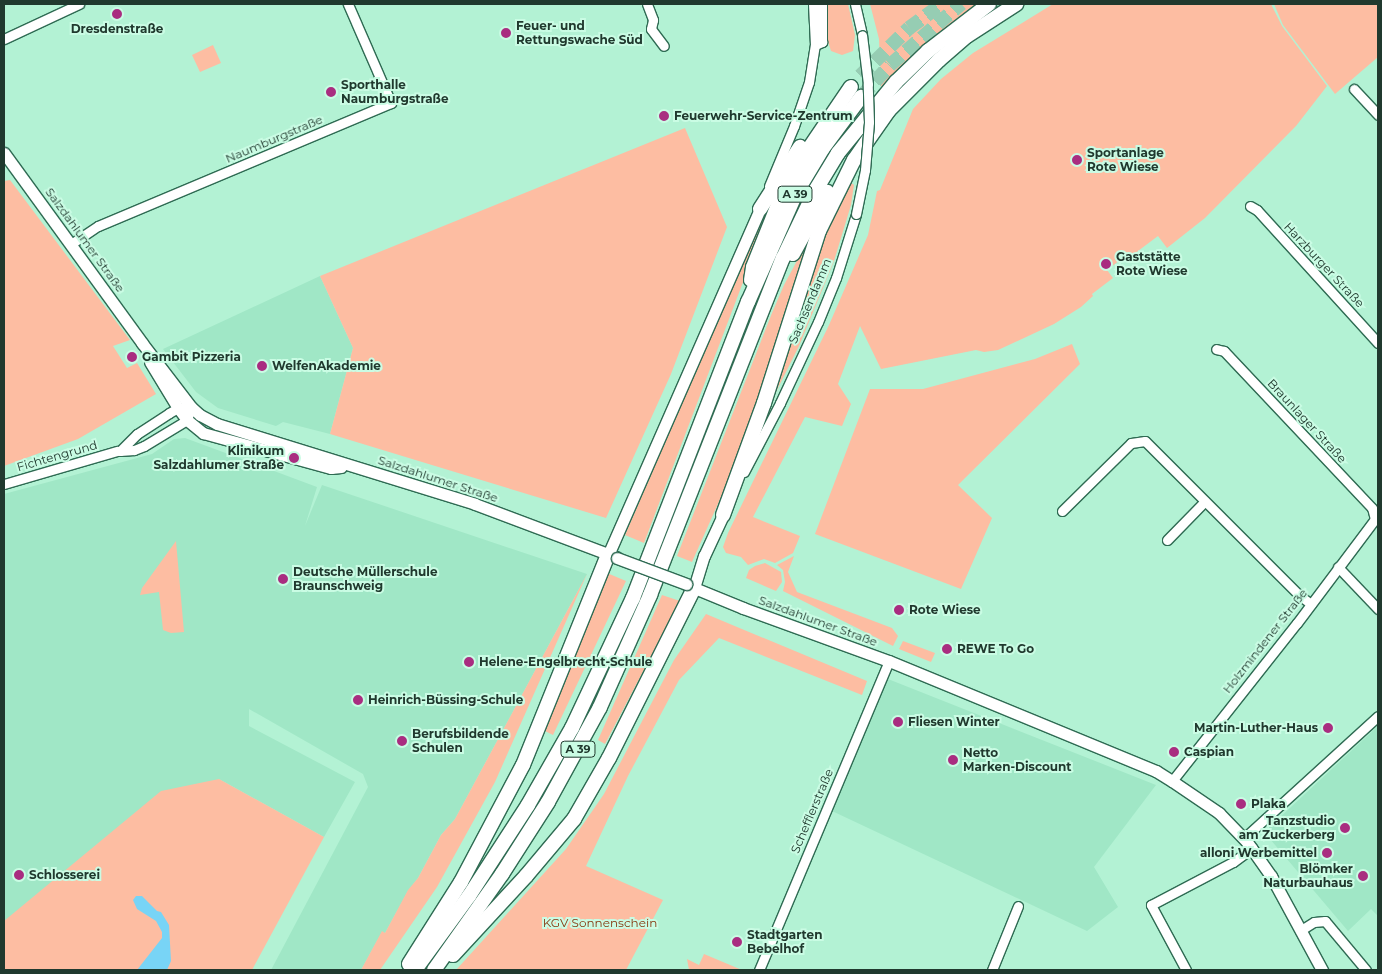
<!DOCTYPE html>
<meta charset="utf-8">
<style>
body{margin:0}
#map{position:relative;width:1382px;height:974px;overflow:hidden;background:#b3f2d4;font-family:Montserrat,sans-serif}
div>[style]{position:absolute}
[style*='--x']{left:calc(var(--x)*1px);top:calc(var(--y)*1px);width:calc(var(--w)*1px);rotate:calc(var(--a)*1deg)}
.built>*{inset:0;background:#a0e7c6}
.green>*{inset:0;background:#fdbda2}
.water>*{inset:0;background:#78d4f6}
.highway-tunnel>*{height:14px;margin-top:-7px;transform-origin:0;background:repeating-linear-gradient(90deg,#96cdb3 0 14px,transparent 0 21px)}
.roads{filter:drop-shadow(1px 0 #2f6b53) drop-shadow(-1px 0 #2f6b53) drop-shadow(0 1px #2f6b53) drop-shadow(0 -1px #2f6b53)}
.minor>*{height:9px;margin:-4.5px;padding:0 4.5px;transform-origin:4.5px;border-radius:4.5px;background:#fff}
.major>*{height:11px;margin:-5.5px;padding:0 5.5px;transform-origin:5.5px;border-radius:5.5px;background:#fff}
.highway>*{height:14px;margin:-7px;padding:0 7px;transform-origin:7px;border-radius:7px;background:#fff}
.bridges{filter:drop-shadow(1px 0 #2f6b53) drop-shadow(-1px 0 #2f6b53) drop-shadow(0 1px #2f6b53) drop-shadow(0 -1px #2f6b53)}
.minor-bridge>*{height:9px;margin:-4.5px;padding:0 4.5px;transform-origin:4.5px;border-radius:4.5px;background:#fff}
.major-bridge>*{height:11px;margin:-5.5px;padding:0 5.5px;transform-origin:5.5px;border-radius:5.5px;background:#fff}
.dots>*{width:14px;height:14px;translate:-50% -50%;box-sizing:border-box;border:2px solid #cafce4;border-radius:50%}
span{translate:-50% -50%;white-space:nowrap;text-align:center;line-height:1.15;-webkit-text-stroke:4px #cafce4;paint-order:stroke}
.shield-label span{padding:1px 4px;background:#cafce4;border:1px solid;border-radius:4px;-webkit-text-stroke-width:0}
.shield-label{font-size:11px;color:#20392e;font-weight:700}
.poi-label{font-size:12px;color:#20392e;font-weight:700}
.left{translate:0 -50%;text-align:left}
.right{translate:-100% -50%;text-align:right}
.street-label{font-size:12px;color:#20392e}
.park-label{font-size:12px;color:#85380f}
.frame{position:absolute;inset:0;border:5px solid #20392e;pointer-events:none}
</style>
<div id="map">
<div class="built">
<i style="clip-path:polygon(320px 276px,353px 348px,330px 434px,283px 422px,276px 426px,218px 408px,196px 392px,163px 349px)"></i>
<i style="clip-path:polygon(185px 438px,317px 487px,305px 526px,322px 485px,587px 574px,455px 819px,441px 835px,418px 878px,408px 891px,385px 933px,382px 932px,361px 970px,271px 970px,368px 787px,363px 774px,249px 709px,249px 726px,355px 782px,324px 837px,219px 779px,4px 921px,4px 494px,152px 454px,174px 439px)"></i>
<i style="clip-path:polygon(888px 679px,1156px 785px,1094px 867px,1118px 907px,1087px 931px,832px 811px)"></i>
<i style="clip-path:polygon(1378px 726px,1378px 916px,1371px 909px,1348px 931px,1264px 832px)"></i>
</div>
<div class="green">
<i style="clip-path:polygon(826px 4px,848px 4px,855px 35px,853px 51px,842px 55px,831px 51px,826px 35px)"></i>
<i style="clip-path:polygon(870px 4px,977px 4px,924px 45px,881px 87px,879px 39px)"></i>
<i style="clip-path:polygon(1053px 4px,1271px 4px,1282px 26px,1327px 86px,1296px 126px,1205px 218px,1167px 248px,1158px 236px,1126px 260px,1124px 257px,1107px 270px,1113px 278px,1092px 294px,1093px 296px,1081px 307px,1054px 324px,998px 350px,984px 352px,976px 350px,881px 369px,860px 326px,838px 384px,851px 404px,842px 426px,805px 417px,753px 517px,800px 536px,793px 553px,775px 563px,764px 559px,748px 565px,741px 557px,726px 553px,723px 547px,728px 533px,829px 325px,868px 235px,877px 191px,880px 190px,913px 109px,941px 79px,973px 53px)"></i>
<i style="clip-path:polygon(1274px 4px,1378px 4px,1378px 57px,1335px 94px,1283px 25px)"></i>
<i style="clip-path:polygon(213px 45px,221px 63px,200px 72px,192px 55px)"></i>
<i style="clip-path:polygon(685px 128px,727px 227px,671px 374px,606px 518px,330px 434px,353px 348px,320px 276px)"></i>
<i style="clip-path:polygon(10px 180px,130px 340px,113px 346px,127px 368px,137px 363px,156px 394px,78px 439px,4px 466px,4px 181px)"></i>
<i style="clip-path:polygon(850px 182px,854px 185px,851px 205px,834px 261px,799px 346px,764px 416px,827px 229px)"></i>
<i style="clip-path:polygon(775px 198px,644px 543px,625px 535px,737px 276px,761px 221px)"></i>
<i style="clip-path:polygon(807px 242px,738px 459px,692px 562px,677px 556px,772px 313px,784px 285px)"></i>
<i style="clip-path:polygon(1072px 344px,1080px 364px,958px 485px,992px 518px,961px 589px,815px 534px,870px 389px,923px 389px,1035px 359px)"></i>
<i style="clip-path:polygon(176px 541px,184px 632px,171px 633px,163px 630px,159px 592px,140px 595px,142px 588px)"></i>
<i style="clip-path:polygon(794px 556px,788px 572px,797px 592px,892px 628px,898px 636px,893px 646px,783px 591px,785px 582px,783px 570px,777px 565px)"></i>
<i style="clip-path:polygon(765px 563px,781px 572px,782px 582px,776px 591px,746px 578px,749px 570px,755px 566px)"></i>
<i style="clip-path:polygon(607px 573px,626px 581px,553px 735px,545px 731px)"></i>
<i style="clip-path:polygon(587px 574px,495px 782px,437px 887px,380px 970px,361px 970px,382px 931px,385px 933px,408px 890px,418px 878px,441px 835px,455px 819px)"></i>
<i style="clip-path:polygon(662px 595px,680px 601px,605px 744px,598px 740px)"></i>
<i style="clip-path:polygon(706px 614px,867px 681px,862px 695px,719px 638px,679px 680px,628px 776px,586px 866px,663px 900px,626px 970px,456px 970px,566px 849px,604px 794px,674px 660px)"></i>
<i style="clip-path:polygon(903px 641px,935px 653px,931px 662px,899px 649px)"></i>
<i style="clip-path:polygon(219px 779px,324px 837px,252px 970px,4px 970px,4px 921px,161px 791px)"></i>
<i style="clip-path:polygon(704px 954px,742px 970px,689px 970px,687px 959px,699px 965px)"></i>
</div>
<div class="water">
<i style="clip-path:polygon(136px 896px,142px 896px,157px 911px,161px 912px,169px 925px,171px 961px,167px 970px,137px 970px,162px 938px,162px 932px,156px 921px,137px 909px,133px 900px)"></i>
</div>
<div class="highway-tunnel">
<i style="--x:860;--y:76;--w:69;--a:-44.4"></i>
<i style="--x:909;--y:28;--w:41;--a:-36"></i>
<i style="--x:861;--y:97;--w:43;--a:-47.8"></i>
<i style="--x:890;--y:65;--w:94;--a:-40.7"></i>
</div>
<div class="roads">
<div class="minor">
<i style="--x:647;--y:4;--w:17;--a:69"></i>
<i style="--x:653;--y:20;--w:9;--a:103"></i>
<i style="--x:651;--y:29;--w:21;--a:53"></i>
<i style="--x:855;--y:4;--w:32;--a:77"></i>
<i style="--x:4;--y:39;--w:83;--a:-25"></i>
<i style="--x:815;--y:45;--w:8;--a:-23"></i>
<i style="--x:822;--y:42;--w:38;--a:-90"></i>
<i style="--x:1354;--y:89;--w:35;--a:47"></i>
<i style="--x:769;--y:186;--w:65;--a:-67.4"></i>
<i style="--x:794;--y:126;--w:46;--a:-71.2"></i>
<i style="--x:809;--y:82;--w:37;--a:-81"></i>
<i style="--x:815;--y:45;--w:41;--a:-92.8"></i>
<i style="--x:1250;--y:206;--w:8;--a:30"></i>
<i style="--x:1257;--y:210;--w:180;--a:47.7"></i>
<i style="--x:71;--y:244;--w:32;--a:-34"></i>
<i style="--x:98;--y:226;--w:318;--a:-22.8"></i>
<i style="--x:391;--y:103;--w:108;--a:-113.5"></i>
<i style="--x:191;--y:407;--w:14;--a:107"></i>
<i style="--x:187;--y:420;--w:50;--a:148.8"></i>
<i style="--x:144;--y:446;--w:11;--a:158"></i>
<i style="--x:134;--y:450;--w:14;--a:176"></i>
<i style="--x:120;--y:451;--w:24;--a:-45"></i>
<i style="--x:137;--y:434;--w:38;--a:-33"></i>
<i style="--x:169;--y:413;--w:10;--a:-29"></i>
<i style="--x:178;--y:408;--w:13;--a:-4"></i>
<i style="--x:744;--y:472;--w:78;--a:-62.4"></i>
<i style="--x:780;--y:403;--w:89;--a:-64.9"></i>
<i style="--x:818;--y:322;--w:48;--a:-67.8"></i>
<i style="--x:836;--y:278;--w:67;--a:-72.6"></i>
<i style="--x:4;--y:484;--w:118;--a:-16.3"></i>
<i style="--x:1062;--y:511;--w:97;--a:-44.6"></i>
<i style="--x:1131;--y:443;--w:14;--a:-8"></i>
<i style="--x:1145;--y:441;--w:218;--a:45"></i>
<i style="--x:1299;--y:595;--w:15;--a:37"></i>
<i style="--x:1167;--y:540;--w:54;--a:-45.7"></i>
<i style="--x:1338;--y:567;--w:58;--a:46.4"></i>
<i style="--x:1172;--y:781;--w:201;--a:-51.7"></i>
<i style="--x:1297;--y:623;--w:130;--a:-53.1"></i>
<i style="--x:1375;--y:519;--w:11;--a:-105"></i>
<i style="--x:1372;--y:508;--w:216;--a:-133.3"></i>
<i style="--x:1224;--y:351;--w:8;--a:-166"></i>
<i style="--x:1244;--y:838;--w:181;--a:-42.3"></i>
<i style="--x:1301;--y:930;--w:15;--a:-32"></i>
<i style="--x:1314;--y:922;--w:11;--a:-5"></i>
<i style="--x:1325;--y:921;--w:64;--a:50.1"></i>
<i style="--x:759;--y:970;--w:335;--a:-67.2"></i>
<i style="--x:992;--y:970;--w:69;--a:-67.9"></i>
<i style="--x:1186;--y:970;--w:74;--a:-118.3"></i>
<i style="--x:1151;--y:905;--w:93;--a:-27.7"></i>
<i style="--x:1233;--y:862;--w:24;--a:-36"></i>
</div>
<div class="major">
<i style="--x:4;--y:153;--w:235;--a:54"></i>
<i style="--x:142;--y:343;--w:81;--a:52.6"></i>
<i style="--x:191;--y:407;--w:12;--a:42"></i>
<i style="--x:200;--y:415;--w:19;--a:28"></i>
<i style="--x:217;--y:424;--w:270;--a:17.2"></i>
<i style="--x:475;--y:504;--w:151;--a:20.6"></i>
<i style="--x:150;--y:362;--w:54;--a:58.7"></i>
<i style="--x:178;--y:408;--w:15;--a:53"></i>
<i style="--x:187;--y:420;--w:21;--a:39"></i>
<i style="--x:203;--y:433;--w:133;--a:15.3"></i>
<i style="--x:331;--y:468;--w:10;--a:-6"></i>
<i style="--x:608;--y:555;--w:378;--a:-66.3"></i>
<i style="--x:687;--y:585;--w:61;--a:22.3"></i>
<i style="--x:743;--y:608;--w:155;--a:20"></i>
<i style="--x:889;--y:661;--w:289;--a:22.4"></i>
<i style="--x:1156;--y:771;--w:19;--a:32"></i>
<i style="--x:1172;--y:781;--w:57;--a:34.2"></i>
<i style="--x:1219;--y:813;--w:40;--a:46"></i>
<i style="--x:1247;--y:842;--w:42;--a:54.8"></i>
<i style="--x:1271;--y:876;--w:107;--a:61.5"></i>
<i style="--x:694;--y:588;--w:34;--a:-73"></i>
<i style="--x:704;--y:556;--w:45;--a:-65.1"></i>
</div>
<div class="highway">
<i style="--x:883;--y:116;--w:79;--a:-45"></i>
<i style="--x:939;--y:60;--w:37;--a:-41"></i>
<i style="--x:967;--y:36;--w:59;--a:-33.1"></i>
<i style="--x:760;--y:209;--w:74;--a:-57.2"></i>
<i style="--x:793;--y:254;--w:71;--a:-61.3"></i>
<i style="--x:751;--y:280;--w:13;--a:-81"></i>
<i style="--x:753;--y:267;--w:78;--a:-68.1"></i>
<i style="--x:782;--y:195;--w:41;--a:-60.9"></i>
<i style="--x:802;--y:159;--w:87;--a:-55.8"></i>
<i style="--x:723;--y:515;--w:119;--a:-69.9"></i>
<i style="--x:764;--y:403;--w:181;--a:-72.3"></i>
<i style="--x:819;--y:231;--w:79;--a:-63.8"></i>
<i style="--x:854;--y:160;--w:61;--a:-55"></i>
<i style="--x:453;--y:955;--w:108;--a:-47.3"></i>
<i style="--x:526;--y:876;--w:75;--a:-49.9"></i>
<i style="--x:574;--y:819;--w:70;--a:-60.2"></i>
<i style="--x:609;--y:758;--w:190;--a:-63.4"></i>
<i style="--x:409;--y:964;--w:97;--a:-57.6"></i>
<i style="--x:461;--y:882;--w:132;--a:-62.1"></i>
<i style="--x:523;--y:765;--w:227;--a:-68"></i>
<i style="--x:415;--y:970;--w:92;--a:-53.9"></i>
<i style="--x:469;--y:896;--w:108;--a:-57"></i>
<i style="--x:528;--y:805;--w:89;--a:-60.3"></i>
<i style="--x:572;--y:728;--w:144;--a:-64.9"></i>
<i style="--x:633;--y:598;--w:318;--a:-68.8"></i>
<i style="--x:748;--y:302;--w:119;--a:-66.2"></i>
<i style="--x:796;--y:193;--w:52;--a:-59"></i>
<i style="--x:823;--y:148;--w:64;--a:-53.3"></i>
<i style="--x:434;--y:970;--w:118;--a:-54.7"></i>
<i style="--x:502;--y:874;--w:85;--a:-57.4"></i>
<i style="--x:548;--y:802;--w:108;--a:-61.3"></i>
<i style="--x:600;--y:707;--w:123;--a:-65.9"></i>
<i style="--x:650;--y:595;--w:362;--a:-68.5"></i>
<i style="--x:783;--y:258;--w:74;--a:-64.5"></i>
<i style="--x:815;--y:191;--w:44;--a:-58.8"></i>
<i style="--x:838;--y:153;--w:92;--a:-50.8"></i>
<i style="--x:896;--y:82;--w:45;--a:-44.1"></i>
<i style="--x:928;--y:51;--w:77;--a:-37.6"></i>
</div>
</div>
<div class="bridges">
<div class="minor-bridge">
<i style="--x:856;--y:214;--w:45;--a:-78.4"></i>
<i style="--x:865;--y:170;--w:48;--a:-85.2"></i>
<i style="--x:869;--y:122;--w:38;--a:-92"></i>
<i style="--x:868;--y:84;--w:49;--a:-97"></i>
</div>
<div class="major-bridge">
<i style="--x:617;--y:558;--w:74;--a:20.6"></i>
</div>
</div>
<div class="dots">
<i style="left:117px;top:14px;background:#a92d80"></i>
<i style="left:506px;top:33px;background:#a92d80"></i>
<i style="left:331px;top:92px;background:#a92d80"></i>
<i style="left:664px;top:116px;background:#a92d80"></i>
<i style="left:1077px;top:160px;background:#a92d80"></i>
<i style="left:1106px;top:264px;background:#a92d80"></i>
<i style="left:132px;top:357px;background:#a92d80"></i>
<i style="left:262px;top:366px;background:#a92d80"></i>
<i style="left:294px;top:458px;background:#a92d80"></i>
<i style="left:283px;top:579px;background:#a92d80"></i>
<i style="left:899px;top:610px;background:#a92d80"></i>
<i style="left:947px;top:649px;background:#a92d80"></i>
<i style="left:469px;top:662px;background:#a92d80"></i>
<i style="left:358px;top:700px;background:#a92d80"></i>
<i style="left:898px;top:722px;background:#a92d80"></i>
<i style="left:1328px;top:728px;background:#a92d80"></i>
<i style="left:402px;top:741px;background:#a92d80"></i>
<i style="left:1174px;top:752px;background:#a92d80"></i>
<i style="left:953px;top:760px;background:#a92d80"></i>
<i style="left:1241px;top:804px;background:#a92d80"></i>
<i style="left:1345px;top:828px;background:#a92d80"></i>
<i style="left:1327px;top:853px;background:#a92d80"></i>
<i style="left:19px;top:875px;background:#a92d80"></i>
<i style="left:1363px;top:876px;background:#a92d80"></i>
<i style="left:737px;top:942px;background:#a92d80"></i>
</div>
<div class="shield-label">
<span style="left:795px;top:194px">A 39</span>
<span style="left:578px;top:749px">A 39</span>
</div>
<div class="poi-label">
<span class="left" style="left:516px;top:33px">Feuer- und<br>Rettungswache Süd</span>
<span style="left:117px;top:29px">Dresdenstraße</span>
<span class="left" style="left:341px;top:92px">Sporthalle<br>Naumburgstraße</span>
<span class="left" style="left:674px;top:116px">Feuerwehr-Service-Zentrum</span>
<span class="left" style="left:1087px;top:160px">Sportanlage<br>Rote Wiese</span>
<span class="left" style="left:1116px;top:264px">Gaststätte<br>Rote Wiese</span>
<span class="left" style="left:142px;top:357px">Gambit Pizzeria</span>
<span class="left" style="left:272px;top:366px">WelfenAkademie</span>
<span class="right" style="left:284px;top:458px">Klinikum<br>Salzdahlumer Straße</span>
<span class="left" style="left:293px;top:579px">Deutsche Müllerschule<br>Braunschweig</span>
<span class="left" style="left:909px;top:610px">Rote Wiese</span>
<span class="left" style="left:957px;top:649px">REWE To Go</span>
<span class="left" style="left:479px;top:662px">Helene-Engelbrecht-Schule</span>
<span class="left" style="left:368px;top:700px">Heinrich-Büssing-Schule</span>
<span class="left" style="left:908px;top:722px">Fliesen Winter</span>
<span class="right" style="left:1318px;top:728px">Martin-Luther-Haus</span>
<span class="left" style="left:412px;top:741px">Berufsbildende<br>Schulen</span>
<span class="left" style="left:1184px;top:752px">Caspian</span>
<span class="left" style="left:963px;top:760px">Netto<br>Marken-Discount</span>
<span class="left" style="left:1251px;top:804px">Plaka</span>
<span class="right" style="left:1335px;top:828px">Tanzstudio<br>am Zuckerberg</span>
<span class="right" style="left:1317px;top:853px">alloni Werbemittel</span>
<span class="right" style="left:1353px;top:876px">Blömker<br>Naturbauhaus</span>
<span class="left" style="left:29px;top:875px">Schlosserei</span>
<span class="left" style="left:747px;top:942px">Stadtgarten<br>Bebelhof</span>
</div>
<div class="street-label">
<span style="left:274px;top:139px;rotate:-23deg">Naumburgstraße</span>
<span style="left:85px;top:240px;rotate:54deg">Salzdahlumer Straße</span>
<span style="left:1324px;top:265px;rotate:47deg">Harzburger Straße</span>
<span style="left:810px;top:301px;rotate:-67deg">Sachsendamm</span>
<span style="left:1307px;top:421px;rotate:47deg">Braunlager Straße</span>
<span style="left:57px;top:456px;rotate:-16deg">Fichtengrund</span>
<span style="left:438px;top:479px;rotate:18deg">Salzdahlumer Straße</span>
<span style="left:818px;top:621px;rotate:20deg">Salzdahlumer Straße</span>
<span style="left:1265px;top:641px;rotate:-52deg">Holzmindener Straße</span>
<span style="left:812px;top:811px;rotate:-67deg">Schefflerstraße</span>
</div>
<div class="park-label">
<span style="left:600px;top:923px">KGV Sonnenschein</span>
</div>
<div class="frame"></div>
</div>
